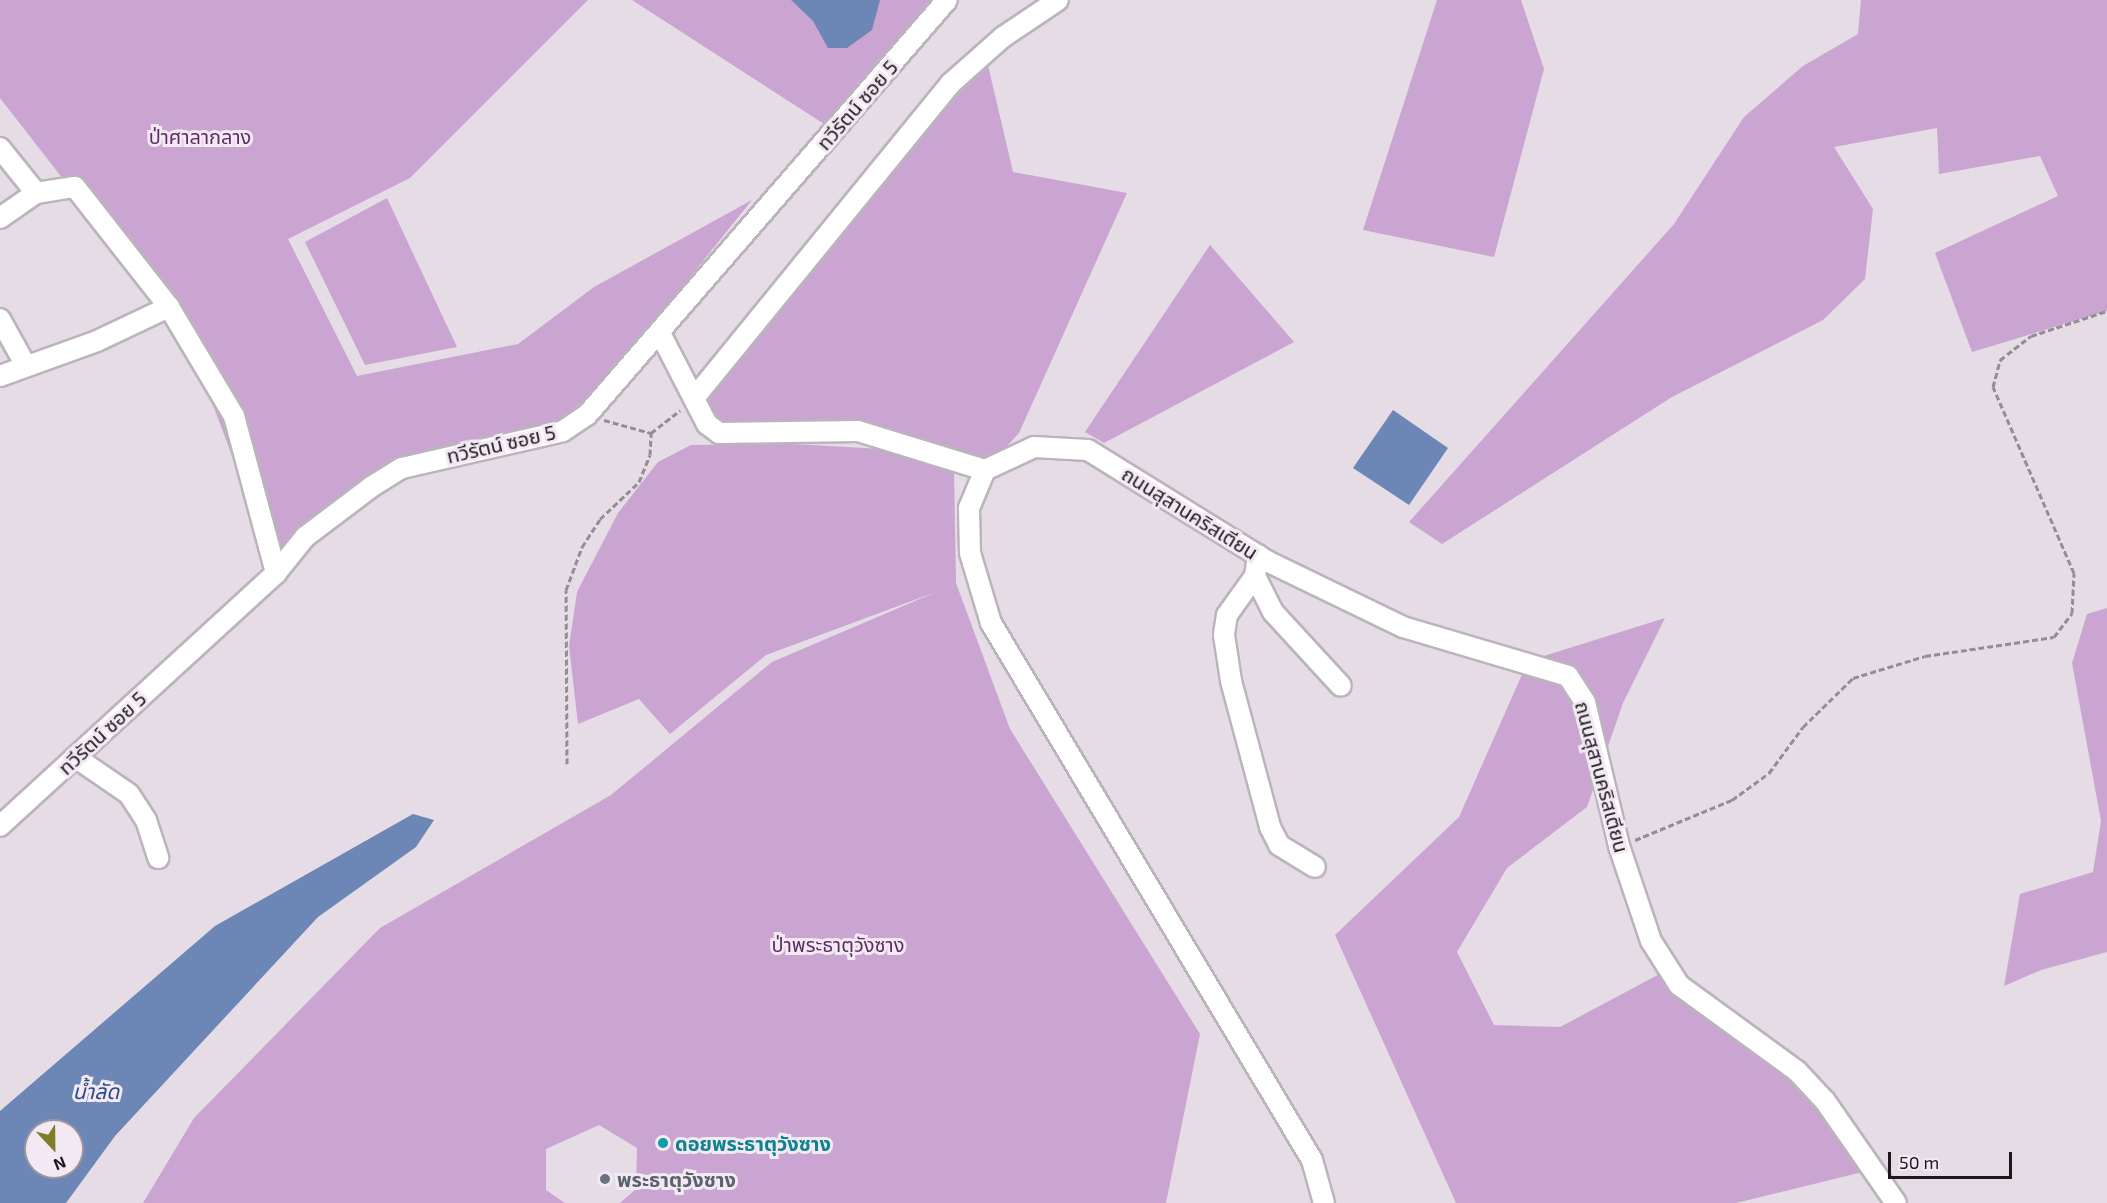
<!DOCTYPE html>
<meta charset="utf-8">
<style>
body{margin:0}
#map{position:relative;width:2107px;height:1203px;overflow:hidden;background:#e5dce6;font-family:"Exo 2","Noto Sans Thai",sans-serif}
div>[style]{position:absolute}
[style*='--x']{left:calc(var(--x)*1px);top:calc(var(--y)*1px);width:calc(var(--w)*1px);rotate:calc(var(--a)*1deg)}
.green>*{inset:0;background:#caa5d1}
.water>*{inset:0;background:#6c86b6}
.path>*{height:3px;margin-top:-1.5px;transform-origin:0;background:repeating-linear-gradient(90deg,#948d95 0 6px,transparent 0 9px)}
.roads{filter:drop-shadow(2px 0 #bcb4bd) drop-shadow(-2px 0 #bcb4bd) drop-shadow(0 2px #bcb4bd) drop-shadow(0 -2px #bcb4bd)}
.minor>*{height:20px;margin:-10px;padding:0 10px;transform-origin:10px;border-radius:10px;background:#fff}
.dots>*{width:16px;height:16px;translate:-50% -50%;box-sizing:border-box;border:3px solid #f2e9f3;border-radius:50%}
span{translate:-50% -50%;white-space:nowrap;text-align:center;line-height:1.15;-webkit-text-stroke:6px #f2e9f3;paint-order:stroke}
.street-label{font-size:20px;color:#1c191d}
.park-label{font-size:20px;color:#5d2c67}
.culture-label{font-size:20px;color:#0d838f;font-weight:700}
.left{translate:0 -50%;text-align:left}
.worship-label{font-size:20px;color:#5b616d;font-weight:700}
.water-label{font-size:21px;color:#2b4b88;font-style:italic}
.north{position:absolute;left:24px;top:1119px;width:60px;height:60px;box-sizing:border-box;background:#f2e9f3;border:2px solid #9c969d;border-radius:50%;rotate:158deg;font-size:16px;font-weight:700;line-height:24px;text-align:center;color:#1c191d}
.north::after{content:'';display:block;margin:auto;width:21px;height:27px;background:#7f7d25;clip-path:polygon(50% 0,100% 100%,50% 72%,0 100%)}
.scale{position:absolute;left:1888px;top:1152px;width:124px;height:27px;box-sizing:border-box;border:3px solid #1c191d;border-top:0;padding-left:8px;font-size:18px;line-height:21px;white-space:nowrap;color:#1c191d;-webkit-text-stroke:4px #f2e9f3;paint-order:stroke}
</style>
<div id="map">
<div class="green">
<i style="clip-path:polygon(0 0,588px 0,410px 178px,288px 239px,357px 376px,518px 344px,594px 287px,752px 200px,601px 388px,551px 426px,398px 459px,276px 573px,189px 341px,0 98px)"></i>
<i style="clip-path:polygon(632px 0,940px 0,835px 131px)"></i>
<i style="clip-path:polygon(1437px 0,1521px 0,1544px 69px,1494px 257px,1363px 230px)"></i>
<i style="clip-path:polygon(1861px 0,2107px 0,2107px 311px,1972px 352px,1935px 253px,2058px 196px,2040px 156px,1939px 174px,1937px 128px,1834px 147px,1873px 209px,1865px 279px,1823px 320px,1672px 397px,1442px 544px,1409px 522px,1674px 224px,1744px 117px,1803px 66px,1858px 34px)"></i>
<i style="clip-path:polygon(987px 61px,1013px 172px,1127px 193px,1019px 433px,985px 470px,857px 431px,719px 433px,695px 397px)"></i>
<i style="clip-path:polygon(387px 198px,457px 347px,365px 365px,305px 242px)"></i>
<i style="clip-path:polygon(1210px 245px,1294px 342px,1104px 443px,1085px 432px)"></i>
<i style="clip-path:polygon(795px 444px,882px 449px,954px 472px,956px 583px,1010px 729px,1200px 1034px,1166px 1203px,620px 1203px,636px 1189px,637px 1148px,599px 1125px,546px 1149px,546px 1190px,565px 1203px,143px 1203px,194px 1118px,380px 928px,611px 795px,772px 662px,936px 592px,766px 655px,670px 734px,639px 699px,578px 724px,569px 646px,577px 592px,618px 513px,658px 462px,691px 445px)"></i>
<i style="clip-path:polygon(2107px 608px,2107px 952px,2041px 970px,2004px 986px,2020px 894px,2093px 872px,2101px 821px,2072px 663px,2087px 614px)"></i>
<i style="clip-path:polygon(1665px 618px,1623px 703px,1587px 807px,1507px 868px,1457px 952px,1494px 1025px,1560px 1027px,1669px 969px,1789px 1065px,1871px 1170px,1736px 1203px,1456px 1203px,1335px 935px,1459px 817px,1528px 661px)"></i>
</div>
<div class="water">
<i style="clip-path:polygon(791px 0,880px 0,872px 30px,847px 48px,828px 48px,813px 21px)"></i>
<i style="clip-path:polygon(1393px 410px,1448px 448px,1409px 505px,1353px 468px)"></i>
<i style="clip-path:polygon(evenodd,413px 814px,434px 820px,416px 847px,318px 917px,115px 1136px,66px 1203px,0 1203px,0 1111px,215px 926px,413px 814px,36px 1131px,72px 1131px,72px 1167px,36px 1167px,36px 1131px)"></i>
</div>
<div class="path">
<i style="--x:604;--y:420;--w:49;--a:15.5"></i>
<i style="--x:651;--y:433;--w:37;--a:-38"></i>
<i style="--x:567;--y:764;--w:174;--a:-90.3"></i>
<i style="--x:566;--y:590;--w:46;--a:-69.6"></i>
<i style="--x:582;--y:547;--w:33;--a:-57"></i>
<i style="--x:600;--y:519;--w:54;--a:-43.5"></i>
<i style="--x:639;--y:482;--w:29;--a:-68"></i>
<i style="--x:650;--y:455;--w:22;--a:-87"></i>
<i style="--x:1635;--y:840;--w:105;--a:-22.4"></i>
<i style="--x:1732;--y:800;--w:46;--a:-36.1"></i>
<i style="--x:1769;--y:773;--w:57;--a:-53.5"></i>
<i style="--x:1803;--y:727;--w:70;--a:-44.4"></i>
<i style="--x:1853;--y:678;--w:75;--a:-17"></i>
<i style="--x:1925;--y:656;--w:130;--a:-8.4"></i>
<i style="--x:2054;--y:637;--w:30;--a:-53"></i>
<i style="--x:2072;--y:613;--w:40;--a:-87.1"></i>
<i style="--x:2074;--y:573;--w:203;--a:-113.5"></i>
<i style="--x:1993;--y:387;--w:28;--a:-75"></i>
<i style="--x:2000;--y:360;--w:39;--a:-38"></i>
<i style="--x:2031;--y:336;--w:80;--a:-18.2"></i>
</div>
<div class="roads">
<div class="minor">
<i style="--x:0;--y:148;--w:58;--a:51.3"></i>
<i style="--x:0;--y:218;--w:44;--a:-34.8"></i>
<i style="--x:36;--y:193;--w:39;--a:-9"></i>
<i style="--x:75;--y:187;--w:152;--a:51.9"></i>
<i style="--x:169;--y:307;--w:127;--a:59.2"></i>
<i style="--x:234;--y:416;--w:163;--a:75"></i>
<i style="--x:0;--y:319;--w:54;--a:61"></i>
<i style="--x:661;--y:335;--w:100;--a:62.7"></i>
<i style="--x:707;--y:424;--w:15;--a:37"></i>
<i style="--x:719;--y:433;--w:139;--a:-0.8"></i>
<i style="--x:858;--y:431;--w:133;--a:17.1"></i>
<i style="--x:0;--y:376;--w:103;--a:-19.8"></i>
<i style="--x:97;--y:341;--w:80;--a:-25.3"></i>
<i style="--x:695;--y:397;--w:404;--a:-50.8"></i>
<i style="--x:950;--y:84;--w:71;--a:-41.6"></i>
<i style="--x:1003;--y:37;--w:66;--a:-33.9"></i>
<i style="--x:1258;--y:555;--w:21;--a:98"></i>
<i style="--x:1255;--y:576;--w:48;--a:125.7"></i>
<i style="--x:1227;--y:615;--w:20;--a:99"></i>
<i style="--x:1224;--y:635;--w:47;--a:81.3"></i>
<i style="--x:1231;--y:681;--w:151;--a:75"></i>
<i style="--x:1270;--y:827;--w:20;--a:63"></i>
<i style="--x:1279;--y:845;--w:42;--a:31.4"></i>
<i style="--x:1255;--y:576;--w:40;--a:63.4"></i>
<i style="--x:1273;--y:612;--w:100;--a:47.4"></i>
<i style="--x:75;--y:757;--w:65;--a:34.4"></i>
<i style="--x:129;--y:794;--w:31;--a:57"></i>
<i style="--x:146;--y:820;--w:40;--a:72"></i>
<i style="--x:0;--y:826;--w:374;--a:-42.5"></i>
<i style="--x:276;--y:573;--w:46;--a:-51.1"></i>
<i style="--x:305;--y:537;--w:83;--a:-37.1"></i>
<i style="--x:371;--y:487;--w:36;--a:-32"></i>
<i style="--x:402;--y:468;--w:165;--a:-12.9"></i>
<i style="--x:563;--y:431;--w:29;--a:-34"></i>
<i style="--x:587;--y:415;--w:549;--a:-49.06"></i>
<i style="--x:1324;--y:1203;--w:45;--a:-105.6"></i>
<i style="--x:1312;--y:1160;--w:626;--a:-120.87"></i>
<i style="--x:991;--y:623;--w:73;--a:-106.7"></i>
<i style="--x:970;--y:553;--w:45;--a:-91.3"></i>
<i style="--x:969;--y:508;--w:41;--a:-67.2"></i>
<i style="--x:985;--y:470;--w:54;--a:-25.1"></i>
<i style="--x:1034;--y:447;--w:54;--a:3.2"></i>
<i style="--x:1088;--y:450;--w:211;--a:31.8"></i>
<i style="--x:1267;--y:561;--w:151;--a:25.9"></i>
<i style="--x:1403;--y:627;--w:172;--a:16.5"></i>
<i style="--x:1568;--y:676;--w:31;--a:57"></i>
<i style="--x:1585;--y:702;--w:148;--a:76.7"></i>
<i style="--x:1619;--y:846;--w:100;--a:71.4"></i>
<i style="--x:1651;--y:941;--w:52;--a:57.5"></i>
<i style="--x:1679;--y:985;--w:146;--a:36.1"></i>
<i style="--x:1797;--y:1071;--w:41;--a:47"></i>
<i style="--x:1825;--y:1101;--w:124;--a:55.2"></i>
</div>
</div>
<div class="dots">
<i style="left:663px;top:1143px;background:#0f9aa8"></i>
<i style="left:605px;top:1179px;background:#6b7280"></i>
</div>
<div class="street-label">
<span style="left:857px;top:105px;rotate:-49deg">ทวีรัตน์ ซอย 5</span>
<span style="left:501px;top:444px;rotate:-13deg">ทวีรัตน์ ซอย 5</span>
<span style="left:1190px;top:513px;rotate:32deg">ถนนสุสานคริสเตียน</span>
<span style="left:102px;top:733px;rotate:-43deg">ทวีรัตน์ ซอย 5</span>
<span style="left:1602px;top:777px;rotate:75deg">ถนนสุสานคริสเตียน</span>
</div>
<div class="park-label">
<span style="left:200px;top:136px">ป่าศาลากลาง</span>
<span style="left:838px;top:944px">ป่าพระธาตุวังซาง</span>
</div>
<div class="culture-label">
<span class="left" style="left:675px;top:1143px">ดอยพระธาตุวังซาง</span>
</div>
<div class="worship-label">
<span class="left" style="left:617px;top:1179px">พระธาตุวังซาง</span>
</div>
<div class="water-label">
<span style="left:96px;top:1091px">น้ำลัด</span>
</div>
<div class="north">N</div>
<div class="scale">50 m</div>
</div>
